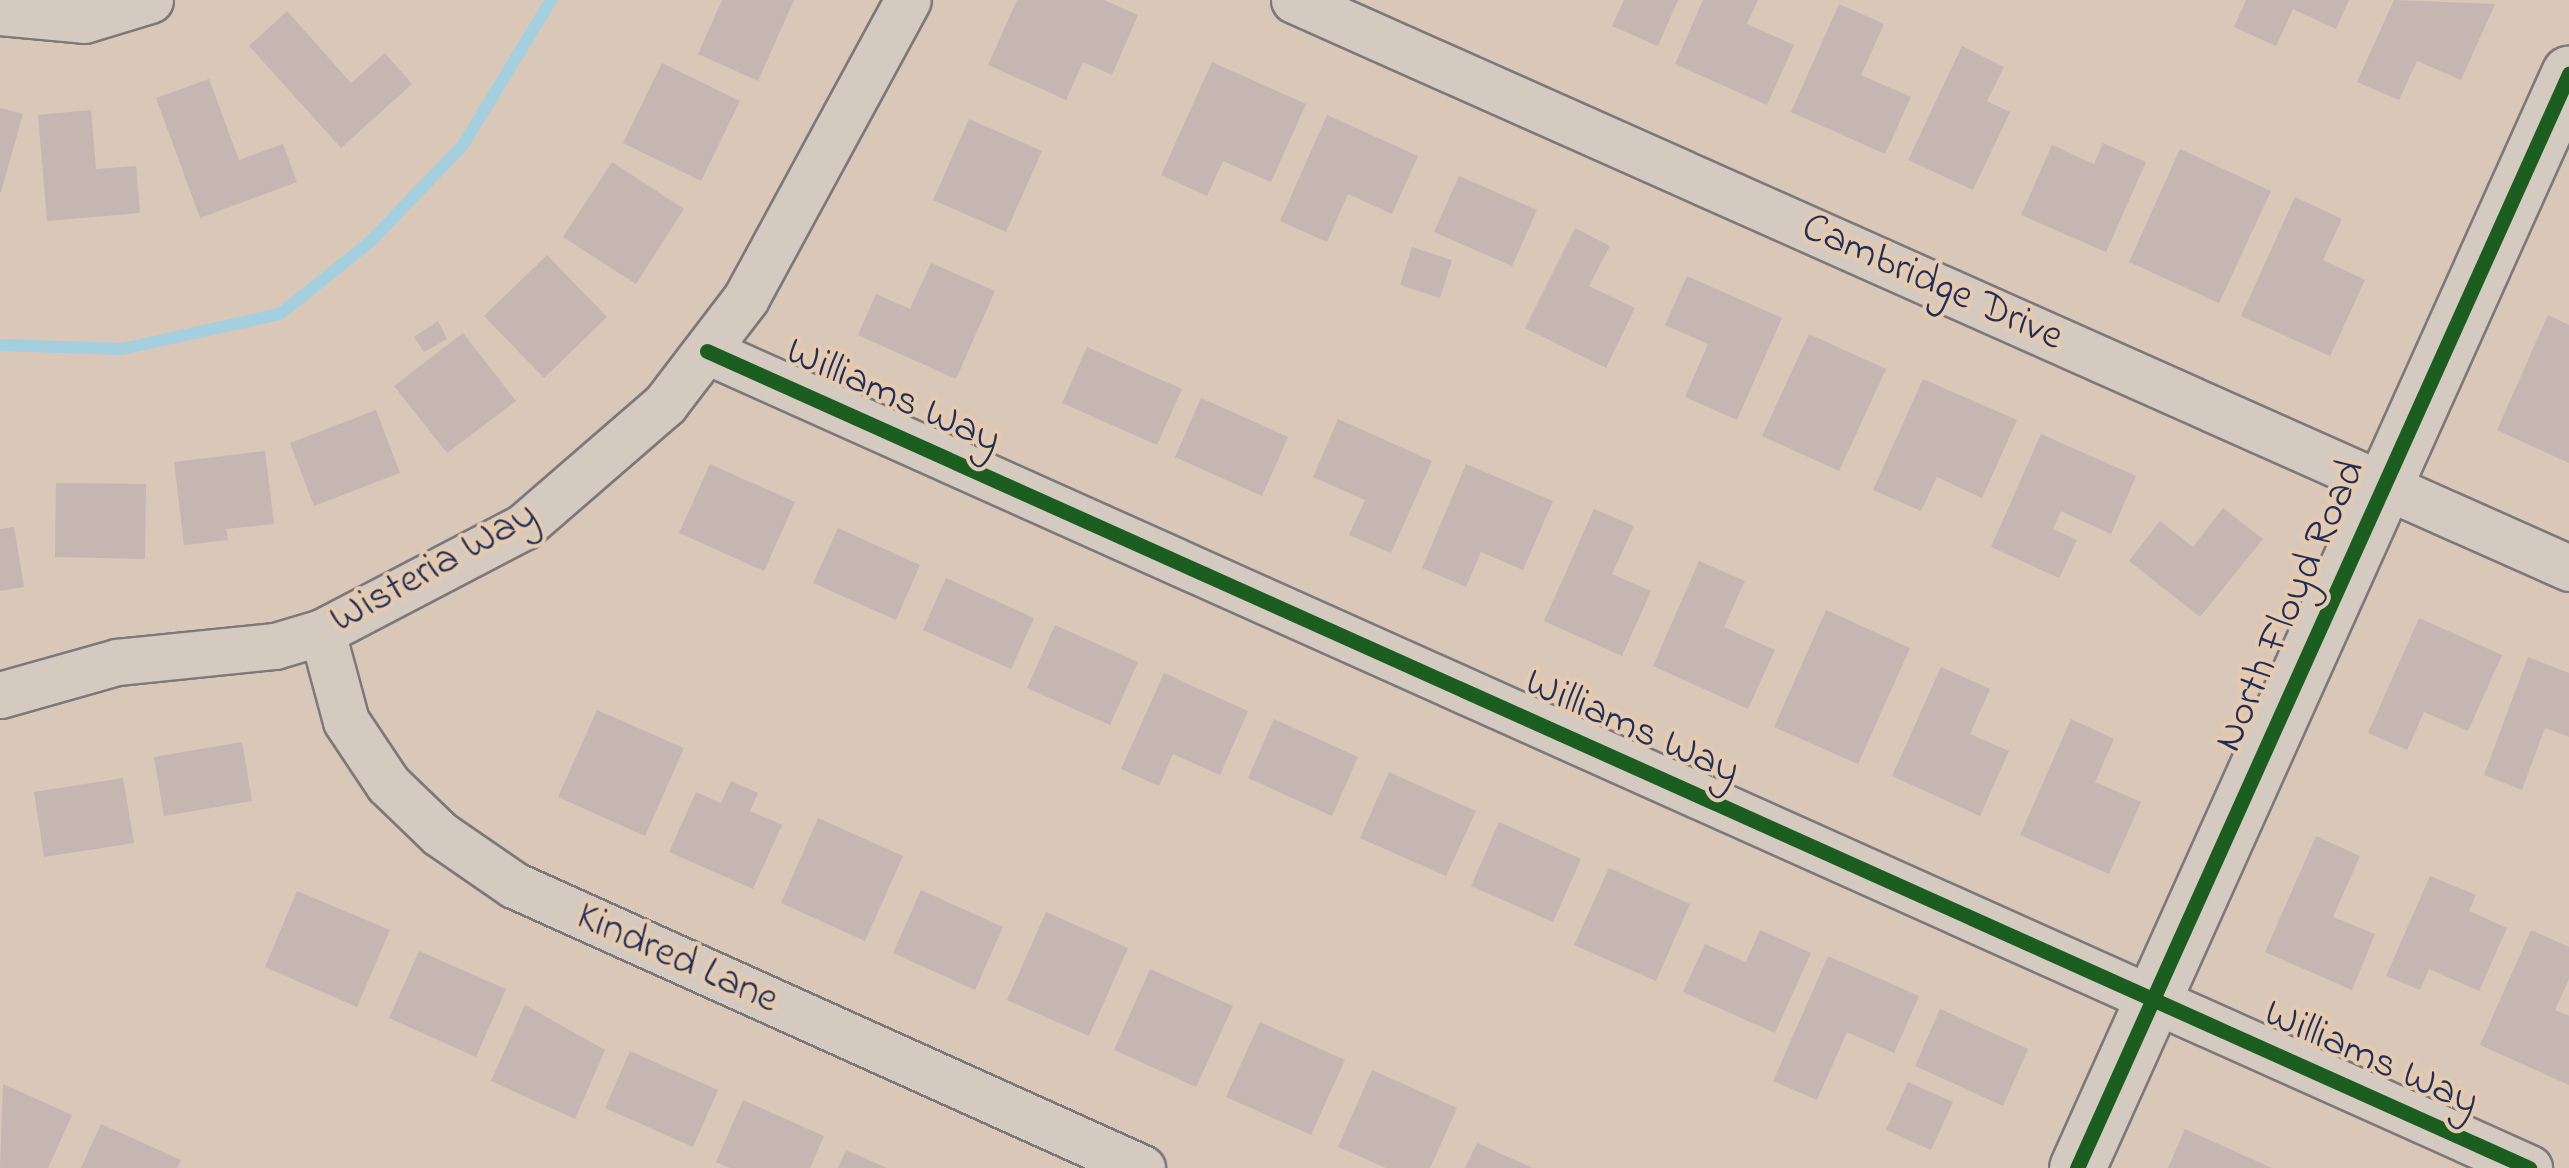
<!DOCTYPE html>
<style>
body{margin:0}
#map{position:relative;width:2569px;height:1168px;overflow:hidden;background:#d9c7b8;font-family:"Indie Flower",sans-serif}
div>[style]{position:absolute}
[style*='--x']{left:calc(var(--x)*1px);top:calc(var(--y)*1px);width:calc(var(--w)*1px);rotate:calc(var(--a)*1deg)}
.stream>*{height:12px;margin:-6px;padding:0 6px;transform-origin:6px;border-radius:6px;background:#a4cfdf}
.building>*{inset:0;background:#c6b6b1}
.roads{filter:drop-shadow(2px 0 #7d787a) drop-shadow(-2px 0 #7d787a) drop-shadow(0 2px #7d787a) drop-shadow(0 -2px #7d787a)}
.street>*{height:45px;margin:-22.5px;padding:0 22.5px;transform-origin:22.5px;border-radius:22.5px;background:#d4cabf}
.secondary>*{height:55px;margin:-27.5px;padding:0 27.5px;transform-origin:27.5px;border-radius:27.5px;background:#d4cabf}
.cycleway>*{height:15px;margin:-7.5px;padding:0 7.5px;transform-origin:7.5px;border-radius:7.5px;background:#1b5e20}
span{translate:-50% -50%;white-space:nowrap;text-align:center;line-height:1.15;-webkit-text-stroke:8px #e6caad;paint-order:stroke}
.street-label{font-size:42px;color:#1b2f5e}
</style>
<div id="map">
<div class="stream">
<i style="--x:0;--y:345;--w:122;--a:1.9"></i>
<i style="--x:122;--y:349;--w:162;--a:-12.5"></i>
<i style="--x:280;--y:314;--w:115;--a:-38.7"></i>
<i style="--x:370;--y:242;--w:134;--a:-46.2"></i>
<i style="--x:463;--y:145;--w:170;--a:-58.7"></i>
</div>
<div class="building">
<i style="clip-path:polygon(722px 0,794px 0,758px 81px,698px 54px)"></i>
<i style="clip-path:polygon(1017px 0,1104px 0,1138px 15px,1112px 75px,1083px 62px,1066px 100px,988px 65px)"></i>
<i style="clip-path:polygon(1624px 0,1678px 0,1658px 46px,1612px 26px)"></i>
<i style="clip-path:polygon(1703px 0,1758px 0,1747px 24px,1794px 45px,1767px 105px,1675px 64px)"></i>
<i style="clip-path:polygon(2246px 0,2349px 0,2336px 29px,2293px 9px,2276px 46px,2234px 27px)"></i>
<i style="clip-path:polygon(2394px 0,2495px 4px,2461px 80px,2417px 61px,2399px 100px,2357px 82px)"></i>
<i style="clip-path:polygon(1839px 4px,1884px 24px,1861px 75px,1911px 97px,1885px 154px,1791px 112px)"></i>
<i style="clip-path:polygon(287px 11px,351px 83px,385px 53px,412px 84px,341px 148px,249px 46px)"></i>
<i style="clip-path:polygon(1962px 46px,2004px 67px,1987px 101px,2010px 112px,1973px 190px,1908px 160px)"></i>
<i style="clip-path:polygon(1212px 62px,1306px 104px,1271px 182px,1223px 161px,1207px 196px,1161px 175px)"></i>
<i style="clip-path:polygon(662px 63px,740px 101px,701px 181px,623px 143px)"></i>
<i style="clip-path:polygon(209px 79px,239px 160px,283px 144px,297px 182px,200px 218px,156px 98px)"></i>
<i style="clip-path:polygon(0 108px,23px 114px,1px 192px,0 192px)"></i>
<i style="clip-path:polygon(91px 110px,96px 169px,136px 166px,140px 213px,47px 221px,38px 115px)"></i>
<i style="clip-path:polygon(1327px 115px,1418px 156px,1392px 214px,1348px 194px,1327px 242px,1280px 221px)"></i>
<i style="clip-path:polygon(969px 119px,1042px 151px,1006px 232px,933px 200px)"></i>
<i style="clip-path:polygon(2103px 143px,2146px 162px,2106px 252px,2021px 215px,2052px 145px,2094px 164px)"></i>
<i style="clip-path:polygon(2180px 149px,2271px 191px,2219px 303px,2129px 262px)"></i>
<i style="clip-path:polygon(612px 162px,684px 209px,636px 284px,563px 237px)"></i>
<i style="clip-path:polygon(1459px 176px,1537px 210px,1512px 266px,1434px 232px)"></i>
<i style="clip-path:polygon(2295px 197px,2342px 219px,2323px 260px,2365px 280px,2330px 356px,2241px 316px)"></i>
<i style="clip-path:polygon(1575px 228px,1610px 246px,1589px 286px,1635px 308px,1606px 368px,1525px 328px)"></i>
<i style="clip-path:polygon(1412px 247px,1452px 260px,1440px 298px,1400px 285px)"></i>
<i style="clip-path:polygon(547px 255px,607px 317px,544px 378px,484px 316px)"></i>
<i style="clip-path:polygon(931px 263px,995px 291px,956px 379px,858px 335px,876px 294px,910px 309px)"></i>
<i style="clip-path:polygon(1687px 276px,1782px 318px,1737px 420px,1685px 397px,1708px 344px,1665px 325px)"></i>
<i style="clip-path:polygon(2548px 315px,2569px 325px,2569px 463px,2497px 430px)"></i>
<i style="clip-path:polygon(438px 321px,447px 339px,424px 352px,414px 337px)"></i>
<i style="clip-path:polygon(463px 333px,516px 401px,447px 453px,394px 386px)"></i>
<i style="clip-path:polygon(1809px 334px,1886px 369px,1839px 471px,1762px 436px)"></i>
<i style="clip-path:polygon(1087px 347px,1182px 389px,1157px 445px,1062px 403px)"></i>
<i style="clip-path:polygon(1923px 379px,2017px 420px,1982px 498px,1937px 477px,1921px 511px,1873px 490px)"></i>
<i style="clip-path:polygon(1201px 398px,1288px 437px,1262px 496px,1175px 457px)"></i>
<i style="clip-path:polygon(376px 410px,400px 473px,314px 506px,290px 443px)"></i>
<i style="clip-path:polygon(1338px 419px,1432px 461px,1391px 553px,1349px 535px,1365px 500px,1313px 477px)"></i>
<i style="clip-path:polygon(2041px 434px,2136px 476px,2111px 534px,2061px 511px,2053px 529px,2077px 540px,2059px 578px,1991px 547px)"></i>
<i style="clip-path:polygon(265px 451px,274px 524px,226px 529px,228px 540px,184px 545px,174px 462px)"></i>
<i style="clip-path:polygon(710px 464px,795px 502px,764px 571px,679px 533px)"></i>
<i style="clip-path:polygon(1466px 464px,1553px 501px,1523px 570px,1481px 552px,1466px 587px,1422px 568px)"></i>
<i style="clip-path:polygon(56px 483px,146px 484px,145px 559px,55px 557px)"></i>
<i style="clip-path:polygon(2223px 508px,2263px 539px,2200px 617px,2129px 561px,2160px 521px,2193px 547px)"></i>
<i style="clip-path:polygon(1594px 509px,1634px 526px,1612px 574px,1651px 591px,1622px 656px,1544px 621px)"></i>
<i style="clip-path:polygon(14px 527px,24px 587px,0 591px,0 529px)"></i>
<i style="clip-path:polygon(838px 528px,920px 565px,896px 620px,813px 583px)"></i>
<i style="clip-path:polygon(1699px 561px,1745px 581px,1724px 627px,1775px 650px,1748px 709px,1653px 666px)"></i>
<i style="clip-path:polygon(946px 578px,1034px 618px,1011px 669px,923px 630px)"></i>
<i style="clip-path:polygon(1826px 610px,1910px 648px,1858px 764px,1774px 727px)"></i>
<i style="clip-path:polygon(2419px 618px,2502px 655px,2468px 731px,2424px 712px,2407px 750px,2368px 733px)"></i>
<i style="clip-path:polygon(1055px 625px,1138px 662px,1110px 725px,1027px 688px)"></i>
<i style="clip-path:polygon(2528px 657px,2569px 673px,2569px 737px,2545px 728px,2522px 790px,2484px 775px)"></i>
<i style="clip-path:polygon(1941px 667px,1990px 689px,1970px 734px,2009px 751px,1980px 816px,1892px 776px)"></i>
<i style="clip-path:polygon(1164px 673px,1248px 711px,1220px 775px,1173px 754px,1159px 786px,1121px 769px)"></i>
<i style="clip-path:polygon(597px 710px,684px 748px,645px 836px,558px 797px)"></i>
<i style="clip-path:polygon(1274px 719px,1358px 757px,1332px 816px,1248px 778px)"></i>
<i style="clip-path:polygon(2071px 719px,2114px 739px,2095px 782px,2141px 802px,2109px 874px,2020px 835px)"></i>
<i style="clip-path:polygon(242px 742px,252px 801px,164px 816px,154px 757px)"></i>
<i style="clip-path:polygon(1389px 772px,1476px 811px,1446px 876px,1360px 838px)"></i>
<i style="clip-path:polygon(123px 778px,134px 843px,44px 857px,34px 792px)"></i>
<i style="clip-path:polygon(731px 781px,758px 793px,750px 811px,782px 825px,753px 889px,669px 852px,696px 792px,721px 803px)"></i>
<i style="clip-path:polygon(818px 818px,903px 856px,865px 941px,781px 903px)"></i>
<i style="clip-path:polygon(1499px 822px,1581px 859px,1553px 922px,1471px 886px)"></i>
<i style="clip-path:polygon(2316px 836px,2360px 856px,2333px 917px,2375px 934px,2352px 990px,2265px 952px)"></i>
<i style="clip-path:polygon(1609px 868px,1690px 904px,1656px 981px,1574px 945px)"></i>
<i style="clip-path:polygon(2430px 876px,2476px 895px,2469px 911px,2507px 928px,2479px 991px,2429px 969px,2420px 990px,2386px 976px)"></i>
<i style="clip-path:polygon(921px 890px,1003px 927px,975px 990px,893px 953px)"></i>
<i style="clip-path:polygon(297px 891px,390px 930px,357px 1007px,265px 967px)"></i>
<i style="clip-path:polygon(1046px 912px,1128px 948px,1089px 1036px,1007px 1000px)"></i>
<i style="clip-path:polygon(1760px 930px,1811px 953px,1775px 1033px,1683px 992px,1705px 944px,1746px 962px)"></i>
<i style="clip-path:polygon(2531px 930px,2569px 947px,2569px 979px,2555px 1010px,2569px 1016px,2569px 1085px,2480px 1045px)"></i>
<i style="clip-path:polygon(419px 951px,506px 989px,476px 1057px,389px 1018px)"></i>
<i style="clip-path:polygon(1828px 956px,1919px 996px,1894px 1053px,1847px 1032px,1817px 1100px,1773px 1081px)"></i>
<i style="clip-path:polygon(1150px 969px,1233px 1006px,1196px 1087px,1114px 1050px)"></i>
<i style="clip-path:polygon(525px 1005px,605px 1050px,575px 1119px,491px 1081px)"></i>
<i style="clip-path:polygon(1940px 1009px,2028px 1049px,2003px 1106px,1915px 1066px)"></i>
<i style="clip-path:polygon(1260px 1022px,1345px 1060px,1311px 1135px,1226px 1097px)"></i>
<i style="clip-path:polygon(630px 1051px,718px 1090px,693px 1147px,605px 1108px)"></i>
<i style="clip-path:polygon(1372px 1070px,1457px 1108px,1430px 1168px,1386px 1168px,1338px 1147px)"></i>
<i style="clip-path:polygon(1908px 1082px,1953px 1102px,1931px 1150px,1886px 1130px)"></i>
<i style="clip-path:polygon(3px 1084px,72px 1115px,48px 1168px,0 1168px)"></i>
<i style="clip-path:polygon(743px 1100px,824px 1136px,810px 1168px,730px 1168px,716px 1162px)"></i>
<i style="clip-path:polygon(101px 1124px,181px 1160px,177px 1168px,81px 1168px)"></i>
<i style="clip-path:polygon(2185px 1129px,2272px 1168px,2168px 1168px)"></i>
<i style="clip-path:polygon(1477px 1143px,1533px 1168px,1465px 1168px)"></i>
<i style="clip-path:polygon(846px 1150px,887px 1168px,838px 1168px)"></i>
</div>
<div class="roads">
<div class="street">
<i style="--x:1294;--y:0;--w:1396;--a:24.01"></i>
<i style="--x:0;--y:12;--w:84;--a:5.4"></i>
<i style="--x:84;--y:20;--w:69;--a:-16.9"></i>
<i style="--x:707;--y:351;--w:1997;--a:24.15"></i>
<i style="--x:322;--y:632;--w:92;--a:74.9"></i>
<i style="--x:346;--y:721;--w:76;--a:56.3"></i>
<i style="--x:388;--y:784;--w:72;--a:43.9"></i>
<i style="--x:440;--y:834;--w:90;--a:34.6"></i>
<i style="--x:514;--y:885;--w:689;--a:24.26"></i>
<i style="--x:0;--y:695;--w:122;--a:-15.8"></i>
<i style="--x:117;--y:662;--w:159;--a:-5.8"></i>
<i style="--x:275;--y:646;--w:49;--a:-16.6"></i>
<i style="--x:322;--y:632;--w:227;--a:-27.6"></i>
<i style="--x:523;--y:527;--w:188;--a:-40.9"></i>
<i style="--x:665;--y:404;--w:133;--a:-52.6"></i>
<i style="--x:746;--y:298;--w:339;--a:-61.5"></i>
</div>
<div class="secondary">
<i style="--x:2077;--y:1168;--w:1200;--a:-65.79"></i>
</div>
</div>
<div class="cycleway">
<i style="--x:707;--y:351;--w:1997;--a:24.15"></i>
<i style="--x:2077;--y:1168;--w:1200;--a:-65.79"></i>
</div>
<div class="street-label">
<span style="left:1932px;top:283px;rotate:24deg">Cambridge Drive</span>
<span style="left:893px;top:397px;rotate:24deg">Williams Way</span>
<span style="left:434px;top:568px;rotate:-29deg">Wisteria Way</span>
<span style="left:2291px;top:606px;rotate:-66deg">North Floyd Road</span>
<span style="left:1632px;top:728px;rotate:24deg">Williams Way</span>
<span style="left:677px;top:959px;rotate:24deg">Kindred Lane</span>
<span style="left:2371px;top:1059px;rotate:24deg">Williams Way</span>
</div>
</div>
